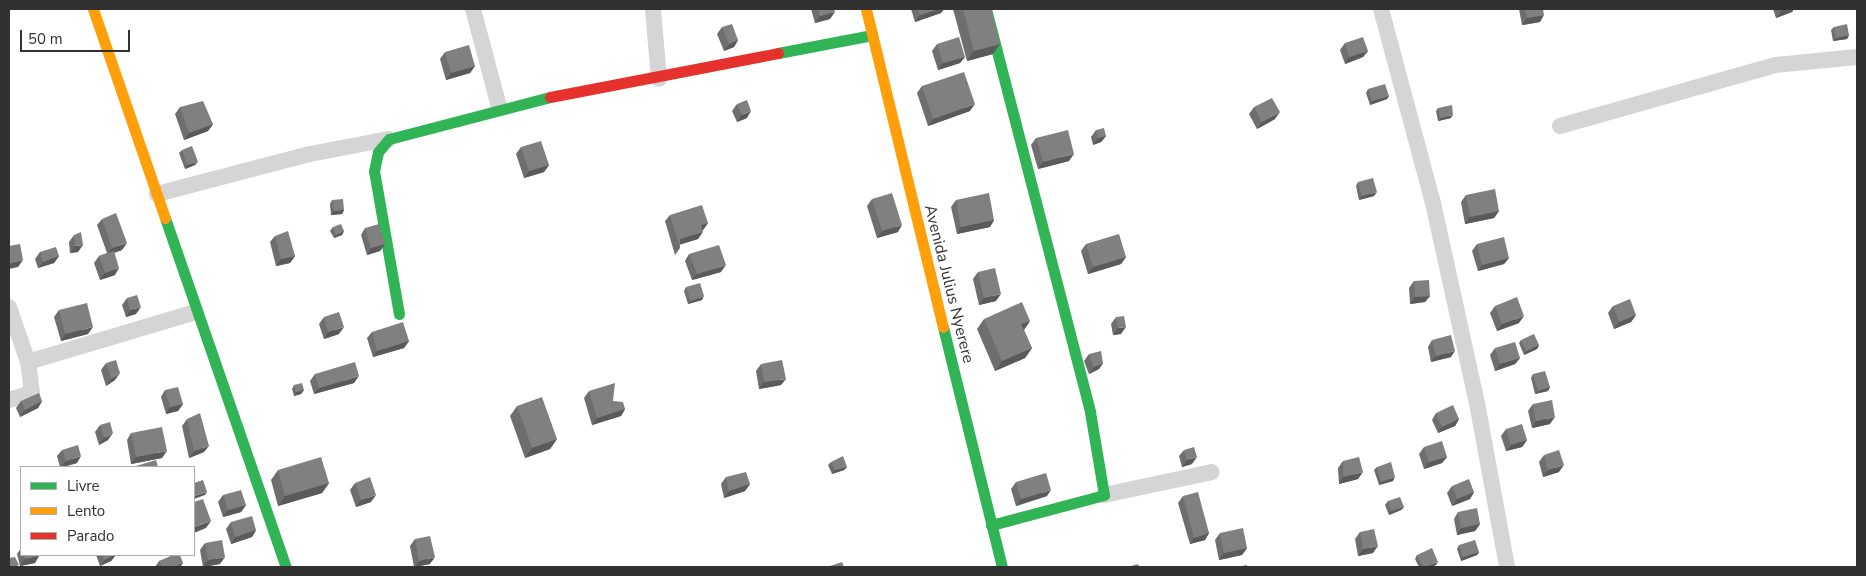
<!DOCTYPE html>
<style>
body{margin:0}
#map{position:relative;width:1866px;height:576px;overflow:hidden;background:#fff;font-family:"Nunito Sans",sans-serif}
div>[style]{position:absolute}
[style*='--x']{left:calc(var(--x)*1px);top:calc(var(--y)*1px);width:calc(var(--w)*1px);rotate:calc(var(--a)*1deg)}
.street>*{height:16px;margin:-8px;padding:0 8px;transform-origin:8px;border-radius:8px;background:#d5d5d5}
.fast>*{height:11px;margin:-5.5px;padding:0 5.5px;transform-origin:5.5px;border-radius:5.5px;background:#30b455}
.slow>*{height:11px;margin:-5.5px;padding:0 5.5px;transform-origin:5.5px;border-radius:5.5px;background:#ff9f0a}
.jam>*{height:11px;margin:-5.5px;padding:0 5.5px;transform-origin:5.5px;border-radius:5.5px;background:#e5322d}
.wall>*{inset:0;background:#6e6e6e}
.shaded-wall>*{inset:0;background:#5a5a5a}
.building>*{inset:0;background:#808080}
span{translate:-50% -50%;white-space:nowrap;text-align:center;line-height:1.15;-webkit-text-stroke:5px #fff;paint-order:stroke}
.street-label{font-size:16px;color:#313131}
.frame{position:absolute;inset:0;border:10px solid #313131;pointer-events:none}
.legend{position:absolute;left:20px;top:466px;width:175px;height:90px;box-sizing:border-box;background:#fff;border:1px solid #adadad;margin:0;padding:6px 9px;list-style:none;font-size:15px;color:#313131}
.legend li{display:flex;align-items:center;gap:10px;height:25px}
.legend b{width:25px;border:1px solid #adadad}
.scale{position:absolute;left:20px;top:30px;width:110px;height:22px;box-sizing:border-box;border:2px solid #313131;border-top:0;padding-left:6px;font-size:15px;line-height:18px;white-space:nowrap;color:#313131;-webkit-text-stroke:4px #fff;paint-order:stroke}
</style>
<div id="map">
<div class="street">
<i style="--x:473;--y:9;--w:101;--a:75.1"></i>
<i style="--x:653;--y:9;--w:70;--a:85.1"></i>
<i style="--x:1381;--y:9;--w:201;--a:75"></i>
<i style="--x:1433;--y:203;--w:205;--a:77.6"></i>
<i style="--x:1477;--y:403;--w:167;--a:79.6"></i>
<i style="--x:1560;--y:126;--w:223;--a:-15.8"></i>
<i style="--x:1775;--y:65;--w:82;--a:-5.6"></i>
<i style="--x:157;--y:194;--w:158;--a:-14.7"></i>
<i style="--x:310;--y:154;--w:80;--a:-10.8"></i>
<i style="--x:9;--y:307;--w:58;--a:70.9"></i>
<i style="--x:9;--y:400;--w:24;--a:-17"></i>
<i style="--x:32;--y:393;--w:31;--a:-97"></i>
<i style="--x:28;--y:362;--w:175;--a:-16.6"></i>
<i style="--x:1104;--y:495;--w:110;--a:-12"></i>
</div>
<div class="fast">
<i style="--x:986;--y:9;--w:416;--a:75.5"></i>
<i style="--x:1090;--y:412;--w:84;--a:80.4"></i>
<i style="--x:1104;--y:495;--w:117;--a:165.1"></i>
<i style="--x:778;--y:53;--w:96;--a:-10.8"></i>
<i style="--x:165;--y:218;--w:369;--a:70.9"></i>
<i style="--x:399;--y:314;--w:145;--a:-99.9"></i>
<i style="--x:374;--y:171;--w:19;--a:-78"></i>
<i style="--x:378;--y:152;--w:17;--a:-50"></i>
<i style="--x:389;--y:139;--w:166;--a:-14.6"></i>
<i style="--x:943;--y:327;--w:247;--a:76.2"></i>
</div>
<div class="slow">
<i style="--x:93;--y:9;--w:221;--a:71"></i>
<i style="--x:866;--y:9;--w:327;--a:76.4"></i>
</div>
<div class="jam">
<i style="--x:550;--y:97;--w:232;--a:-10.9"></i>
</div>
<div class="wall">
<i style="clip-path:polygon(811px 9px,834px 9px,830px 19px,815px 23px)"></i>
<i style="clip-path:polygon(911px 9px,944px 9px,941px 13px,915px 22px)"></i>
<i style="clip-path:polygon(953px 9px,991px 9px,993px 54px,967px 61px)"></i>
<i style="clip-path:polygon(1519px 9px,1543px 9px,1540px 22px,1522px 25px)"></i>
<i style="clip-path:polygon(1773px 9px,1794px 9px,1792px 12px,1776px 18px)"></i>
<i style="clip-path:polygon(722px 27px,738px 40px,734px 47px,724px 51px,717px 34px)"></i>
<i style="clip-path:polygon(1834px 27px,1849px 35px,1847px 39px,1833px 41px,1831px 30px)"></i>
<i style="clip-path:polygon(1345px 43px,1368px 51px,1363px 57px,1345px 64px,1340px 50px)"></i>
<i style="clip-path:polygon(937px 44px,965px 57px,960px 63px,938px 70px,932px 51px)"></i>
<i style="clip-path:polygon(445px 52px,475px 66px,470px 73px,446px 80px,440px 59px)"></i>
<i style="clip-path:polygon(922px 86px,970px 111px,928px 126px,917px 93px)"></i>
<i style="clip-path:polygon(1368px 89px,1389px 96px,1387px 99px,1370px 105px,1366px 93px)"></i>
<i style="clip-path:polygon(737px 104px,747px 118px,737px 122px,732px 111px)"></i>
<i style="clip-path:polygon(180px 107px,213px 124px,208px 131px,184px 140px,175px 114px)"></i>
<i style="clip-path:polygon(1254px 107px,1275px 119px,1257px 129px,1249px 114px)"></i>
<i style="clip-path:polygon(1438px 108px,1451px 118px,1438px 121px,1436px 111px)"></i>
<i style="clip-path:polygon(1096px 130px,1106px 136px,1101px 142px,1093px 145px,1091px 137px)"></i>
<i style="clip-path:polygon(1036px 138px,1069px 161px,1038px 169px,1031px 145px)"></i>
<i style="clip-path:polygon(521px 147px,549px 165px,544px 172px,524px 178px,516px 154px)"></i>
<i style="clip-path:polygon(182px 150px,195px 165px,185px 169px,179px 153px)"></i>
<i style="clip-path:polygon(1358px 182px,1374px 196px,1359px 200px,1356px 186px)"></i>
<i style="clip-path:polygon(1466px 195px,1499px 211px,1494px 218px,1465px 224px,1461px 202px)"></i>
<i style="clip-path:polygon(872px 199px,898px 232px,877px 238px,867px 206px)"></i>
<i style="clip-path:polygon(332px 200px,344px 210px,342px 214px,331px 215px,330px 204px)"></i>
<i style="clip-path:polygon(956px 200px,994px 220px,990px 227px,957px 234px,951px 207px)"></i>
<i style="clip-path:polygon(670px 215px,708px 223px,703px 230px,698px 239px,680px 244px,680px 248px,675px 255px,665px 221px)"></i>
<i style="clip-path:polygon(102px 219px,122px 250px,114px 253px,115px 275px,100px 280px,94px 263px,99px 256px,107px 253px,97px 225px)"></i>
<i style="clip-path:polygon(333px 227px,344px 231px,342px 235px,334px 238px,330px 231px)"></i>
<i style="clip-path:polygon(365px 228px,385px 244px,380px 251px,367px 255px,361px 235px)"></i>
<i style="clip-path:polygon(74px 235px,78px 252px,70px 253px,69px 242px)"></i>
<i style="clip-path:polygon(275px 236px,295px 256px,290px 263px,276px 266px,270px 242px)"></i>
<i style="clip-path:polygon(1086px 244px,1126px 257px,1121px 264px,1088px 274px,1081px 251px)"></i>
<i style="clip-path:polygon(1477px 244px,1509px 258px,1504px 264px,1478px 271px,1472px 251px)"></i>
<i style="clip-path:polygon(40px 252px,59px 256px,54px 263px,38px 268px,35px 259px)"></i>
<i style="clip-path:polygon(689px 254px,721px 272px,692px 280px,685px 261px)"></i>
<i style="clip-path:polygon(978px 272px,996px 301px,979px 305px,973px 279px)"></i>
<i style="clip-path:polygon(1414px 281px,1430px 296px,1425px 302px,1410px 304px,1409px 288px)"></i>
<i style="clip-path:polygon(686px 287px,702px 300px,688px 304px,684px 291px)"></i>
<i style="clip-path:polygon(127px 298px,136px 314px,126px 317px,122px 305px)"></i>
<i style="clip-path:polygon(1495px 306px,1519px 323px,1497px 331px,1490px 313px)"></i>
<i style="clip-path:polygon(1613px 306px,1636px 315px,1631px 322px,1614px 329px,1608px 313px)"></i>
<i style="clip-path:polygon(59px 310px,88px 334px,61px 341px,54px 317px)"></i>
<i style="clip-path:polygon(324px 317px,339px 334px,324px 339px,319px 324px)"></i>
<i style="clip-path:polygon(1116px 317px,1121px 334px,1113px 335px,1111px 324px)"></i>
<i style="clip-path:polygon(984px 319px,1030px 321px,1024px 330px,1032px 348px,1025px 358px,995px 371px,977px 329px)"></i>
<i style="clip-path:polygon(372px 332px,409px 341px,404px 348px,373px 357px,367px 338px)"></i>
<i style="clip-path:polygon(1432px 340px,1451px 357px,1431px 362px,1428px 347px)"></i>
<i style="clip-path:polygon(1521px 340px,1539px 345px,1537px 349px,1524px 355px,1519px 343px)"></i>
<i style="clip-path:polygon(1495px 348px,1520px 358px,1515px 364px,1495px 371px,1490px 355px)"></i>
<i style="clip-path:polygon(1089px 354px,1103px 363px,1099px 369px,1089px 374px,1084px 361px)"></i>
<i style="clip-path:polygon(106px 363px,115px 380px,106px 386px,101px 370px)"></i>
<i style="clip-path:polygon(761px 364px,781px 385px,759px 389px,756px 371px)"></i>
<i style="clip-path:polygon(315px 374px,354px 383px,314px 394px,310px 381px)"></i>
<i style="clip-path:polygon(1533px 374px,1550px 387px,1548px 391px,1535px 394px,1531px 378px)"></i>
<i style="clip-path:polygon(294px 385px,304px 390px,301px 394px,294px 396px,292px 389px)"></i>
<i style="clip-path:polygon(165px 390px,183px 404px,178px 411px,166px 414px,161px 397px)"></i>
<i style="clip-path:polygon(589px 391px,613px 401px,625px 409px,621px 416px,592px 425px,584px 398px)"></i>
<i style="clip-path:polygon(21px 401px,42px 401px,38px 408px,20px 417px,16px 408px)"></i>
<i style="clip-path:polygon(1533px 404px,1550px 424px,1532px 428px,1528px 411px)"></i>
<i style="clip-path:polygon(517px 406px,557px 439px,550px 449px,525px 458px,510px 416px)"></i>
<i style="clip-path:polygon(1436px 413px,1459px 419px,1455px 426px,1438px 433px,1432px 420px)"></i>
<i style="clip-path:polygon(187px 419px,204px 452px,189px 458px,182px 426px)"></i>
<i style="clip-path:polygon(100px 425px,108px 440px,99px 445px,95px 432px)"></i>
<i style="clip-path:polygon(1506px 429px,1527px 440px,1522px 447px,1506px 451px,1501px 436px)"></i>
<i style="clip-path:polygon(131px 433px,162px 458px,131px 464px,127px 440px)"></i>
<i style="clip-path:polygon(1424px 447px,1447px 457px,1442px 463px,1424px 469px,1419px 454px)"></i>
<i style="clip-path:polygon(62px 450px,77px 463px,64px 467px,60px 467px,57px 456px)"></i>
<i style="clip-path:polygon(1184px 450px,1192px 464px,1182px 467px,1179px 456px)"></i>
<i style="clip-path:polygon(1544px 455px,1559px 472px,1543px 477px,1539px 462px)"></i>
<i style="clip-path:polygon(1343px 461px,1358px 479px,1339px 484px,1338px 468px)"></i>
<i style="clip-path:polygon(831px 462px,847px 467px,844px 470px,832px 474px,828px 465px)"></i>
<i style="clip-path:polygon(1377px 467px,1393px 481px,1379px 485px,1374px 470px)"></i>
<i style="clip-path:polygon(278px 470px,329px 483px,322px 493px,278px 506px,271px 480px)"></i>
<i style="clip-path:polygon(726px 477px,750px 484px,745px 491px,724px 498px,721px 484px)"></i>
<i style="clip-path:polygon(1016px 482px,1047px 496px,1016px 506px,1011px 489px)"></i>
<i style="clip-path:polygon(355px 483px,371px 502px,356px 507px,350px 490px)"></i>
<i style="clip-path:polygon(1452px 486px,1474px 492px,1470px 499px,1452px 506px,1447px 493px)"></i>
<i style="clip-path:polygon(223px 495px,246px 505px,241px 512px,223px 517px,218px 502px)"></i>
<i style="clip-path:polygon(1183px 496px,1209px 533px,1205px 540px,1190px 544px,1178px 503px)"></i>
<i style="clip-path:polygon(1388px 501px,1404px 507px,1401px 510px,1389px 515px,1385px 505px)"></i>
<i style="clip-path:polygon(1458px 512px,1480px 524px,1475px 531px,1457px 535px,1454px 519px)"></i>
<i style="clip-path:polygon(231px 522px,256px 530px,252px 537px,231px 544px,226px 529px)"></i>
<i style="clip-path:polygon(1360px 532px,1373px 553px,1358px 556px,1355px 539px)"></i>
<i style="clip-path:polygon(1220px 533px,1247px 548px,1242px 555px,1219px 560px,1215px 540px)"></i>
<i style="clip-path:polygon(415px 539px,430px 564px,414px 567px,410px 546px)"></i>
<i style="clip-path:polygon(205px 543px,220px 564px,203px 567px,200px 550px)"></i>
<i style="clip-path:polygon(1459px 545px,1479px 552px,1477px 555px,1461px 561px,1457px 549px)"></i>
<i style="clip-path:polygon(21px 548px,21px 555px,39px 555px,35px 563px,20px 566px,17px 554px)"></i>
<i style="clip-path:polygon(96px 555px,116px 555px,111px 561px,100px 566px)"></i>
<i style="clip-path:polygon(1417px 555px,1436px 565px,1431px 567px,1419px 567px,1415px 559px)"></i>
<i style="clip-path:polygon(159px 561px,183px 563px,180px 567px,155px 567px)"></i>
</div>
<div class="shaded-wall">
<i style="clip-path:polygon(939px 9px,944px 9px,941px 13px,915px 22px,920px 15px)"></i>
<i style="clip-path:polygon(1786px 9px,1794px 9px,1792px 12px,1776px 18px,1781px 11px)"></i>
<i style="clip-path:polygon(835px 12px,830px 19px,815px 23px,820px 16px)"></i>
<i style="clip-path:polygon(1544px 15px,1540px 22px,1522px 25px,1527px 18px)"></i>
<i style="clip-path:polygon(1849px 35px,1847px 39px,1833px 41px,1836px 38px)"></i>
<i style="clip-path:polygon(738px 40px,734px 47px,724px 51px,729px 44px)"></i>
<i style="clip-path:polygon(1000px 44px,993px 54px,967px 61px,974px 51px)"></i>
<i style="clip-path:polygon(1368px 51px,1363px 57px,1345px 64px,1349px 57px)"></i>
<i style="clip-path:polygon(965px 57px,960px 63px,938px 70px,943px 63px)"></i>
<i style="clip-path:polygon(475px 66px,470px 73px,446px 80px,451px 73px)"></i>
<i style="clip-path:polygon(1389px 96px,1387px 99px,1370px 105px,1372px 101px)"></i>
<i style="clip-path:polygon(975px 104px,970px 111px,928px 126px,933px 119px)"></i>
<i style="clip-path:polygon(751px 111px,747px 118px,737px 122px,742px 115px)"></i>
<i style="clip-path:polygon(1280px 112px,1275px 119px,1257px 129px,1262px 122px)"></i>
<i style="clip-path:polygon(1453px 115px,1451px 118px,1438px 121px,1440px 118px)"></i>
<i style="clip-path:polygon(213px 124px,208px 131px,184px 140px,189px 133px)"></i>
<i style="clip-path:polygon(1106px 136px,1101px 142px,1093px 145px,1098px 138px)"></i>
<i style="clip-path:polygon(1074px 154px,1069px 161px,1038px 169px,1043px 162px)"></i>
<i style="clip-path:polygon(198px 162px,195px 165px,185px 169px,187px 165px)"></i>
<i style="clip-path:polygon(549px 165px,544px 172px,524px 178px,529px 171px)"></i>
<i style="clip-path:polygon(1377px 192px,1374px 196px,1359px 200px,1362px 196px)"></i>
<i style="clip-path:polygon(344px 210px,342px 214px,331px 215px,334px 211px)"></i>
<i style="clip-path:polygon(1499px 211px,1494px 218px,1465px 224px,1470px 217px)"></i>
<i style="clip-path:polygon(994px 220px,990px 227px,957px 234px,961px 227px)"></i>
<i style="clip-path:polygon(708px 223px,703px 230px,696px 232px,701px 225px)"></i>
<i style="clip-path:polygon(902px 225px,898px 232px,877px 238px,882px 231px)"></i>
<i style="clip-path:polygon(344px 231px,342px 235px,334px 238px,336px 235px)"></i>
<i style="clip-path:polygon(703px 232px,698px 239px,679px 245px,680px 239px)"></i>
<i style="clip-path:polygon(127px 243px,122px 250px,107px 255px,112px 248px)"></i>
<i style="clip-path:polygon(385px 244px,380px 251px,367px 255px,371px 248px)"></i>
<i style="clip-path:polygon(83px 245px,78px 252px,70px 253px,75px 246px)"></i>
<i style="clip-path:polygon(59px 256px,54px 263px,38px 268px,43px 262px)"></i>
<i style="clip-path:polygon(295px 256px,290px 263px,276px 266px,281px 259px)"></i>
<i style="clip-path:polygon(1126px 257px,1121px 264px,1088px 274px,1093px 267px)"></i>
<i style="clip-path:polygon(1509px 258px,1504px 264px,1478px 271px,1482px 265px)"></i>
<i style="clip-path:polygon(23px 260px,18px 267px,9px 269px,9px 263px)"></i>
<i style="clip-path:polygon(726px 265px,721px 272px,692px 280px,697px 274px)"></i>
<i style="clip-path:polygon(119px 268px,115px 275px,100px 280px,105px 273px)"></i>
<i style="clip-path:polygon(1001px 294px,996px 301px,979px 305px,984px 298px)"></i>
<i style="clip-path:polygon(704px 296px,702px 300px,688px 304px,691px 301px)"></i>
<i style="clip-path:polygon(1430px 296px,1425px 302px,1410px 304px,1415px 297px)"></i>
<i style="clip-path:polygon(141px 307px,136px 314px,126px 317px,130px 310px)"></i>
<i style="clip-path:polygon(1636px 315px,1631px 322px,1614px 329px,1619px 322px)"></i>
<i style="clip-path:polygon(1524px 316px,1519px 323px,1497px 331px,1502px 324px)"></i>
<i style="clip-path:polygon(1030px 321px,1023px 331px,1021px 324px)"></i>
<i style="clip-path:polygon(93px 327px,88px 334px,61px 341px,65px 334px)"></i>
<i style="clip-path:polygon(344px 327px,339px 334px,324px 339px,328px 332px)"></i>
<i style="clip-path:polygon(1126px 327px,1121px 334px,1113px 335px,1118px 328px)"></i>
<i style="clip-path:polygon(409px 341px,404px 348px,373px 357px,377px 351px)"></i>
<i style="clip-path:polygon(1539px 345px,1537px 349px,1524px 355px,1526px 351px)"></i>
<i style="clip-path:polygon(1032px 348px,1025px 358px,995px 371px,1002px 361px)"></i>
<i style="clip-path:polygon(1455px 351px,1451px 357px,1431px 362px,1436px 356px)"></i>
<i style="clip-path:polygon(1520px 358px,1515px 364px,1495px 371px,1500px 364px)"></i>
<i style="clip-path:polygon(1103px 363px,1099px 369px,1089px 374px,1094px 367px)"></i>
<i style="clip-path:polygon(120px 373px,115px 380px,106px 386px,111px 379px)"></i>
<i style="clip-path:polygon(359px 376px,354px 383px,314px 394px,319px 388px)"></i>
<i style="clip-path:polygon(786px 379px,781px 385px,759px 389px,764px 382px)"></i>
<i style="clip-path:polygon(1550px 387px,1548px 391px,1535px 394px,1538px 391px)"></i>
<i style="clip-path:polygon(304px 390px,301px 394px,294px 396px,296px 392px)"></i>
<i style="clip-path:polygon(42px 401px,38px 408px,20px 417px,25px 410px)"></i>
<i style="clip-path:polygon(183px 404px,178px 411px,166px 414px,170px 407px)"></i>
<i style="clip-path:polygon(625px 409px,621px 416px,592px 425px,597px 418px)"></i>
<i style="clip-path:polygon(1555px 417px,1550px 424px,1532px 428px,1536px 421px)"></i>
<i style="clip-path:polygon(1459px 419px,1455px 426px,1438px 433px,1442px 427px)"></i>
<i style="clip-path:polygon(113px 433px,108px 440px,99px 445px,104px 438px)"></i>
<i style="clip-path:polygon(557px 439px,550px 449px,525px 458px,532px 448px)"></i>
<i style="clip-path:polygon(1527px 440px,1522px 447px,1506px 451px,1511px 445px)"></i>
<i style="clip-path:polygon(209px 446px,204px 452px,189px 458px,194px 451px)"></i>
<i style="clip-path:polygon(167px 451px,162px 458px,131px 464px,136px 457px)"></i>
<i style="clip-path:polygon(81px 456px,77px 463px,61px 467px,66px 461px)"></i>
<i style="clip-path:polygon(1197px 457px,1192px 464px,1182px 467px,1187px 460px)"></i>
<i style="clip-path:polygon(1447px 457px,1442px 463px,1424px 469px,1429px 462px)"></i>
<i style="clip-path:polygon(1564px 465px,1559px 472px,1543px 477px,1548px 470px)"></i>
<i style="clip-path:polygon(847px 467px,844px 470px,832px 474px,835px 470px)"></i>
<i style="clip-path:polygon(1363px 472px,1358px 479px,1339px 484px,1343px 477px)"></i>
<i style="clip-path:polygon(1395px 477px,1393px 481px,1379px 485px,1381px 482px)"></i>
<i style="clip-path:polygon(329px 483px,322px 493px,278px 506px,285px 496px)"></i>
<i style="clip-path:polygon(750px 484px,745px 491px,724px 498px,729px 491px)"></i>
<i style="clip-path:polygon(1051px 490px,1047px 496px,1016px 506px,1021px 499px)"></i>
<i style="clip-path:polygon(207px 492px,205px 495px,194px 499px,194px 496px)"></i>
<i style="clip-path:polygon(1474px 492px,1470px 499px,1452px 506px,1457px 499px)"></i>
<i style="clip-path:polygon(376px 495px,371px 502px,356px 507px,361px 500px)"></i>
<i style="clip-path:polygon(246px 505px,241px 512px,223px 517px,228px 510px)"></i>
<i style="clip-path:polygon(1404px 507px,1401px 510px,1389px 515px,1391px 511px)"></i>
<i style="clip-path:polygon(211px 521px,206px 528px,194px 533px,194px 527px)"></i>
<i style="clip-path:polygon(1480px 524px,1475px 531px,1457px 535px,1461px 528px)"></i>
<i style="clip-path:polygon(256px 530px,252px 537px,231px 544px,235px 537px)"></i>
<i style="clip-path:polygon(1209px 533px,1205px 540px,1190px 544px,1194px 538px)"></i>
<i style="clip-path:polygon(1378px 546px,1373px 553px,1358px 556px,1363px 549px)"></i>
<i style="clip-path:polygon(1247px 548px,1242px 555px,1219px 560px,1224px 553px)"></i>
<i style="clip-path:polygon(1479px 552px,1477px 555px,1461px 561px,1463px 557px)"></i>
<i style="clip-path:polygon(114px 555px,116px 555px,111px 561px,100px 566px,104px 560px)"></i>
<i style="clip-path:polygon(39px 556px,35px 563px,20px 566px,25px 559px)"></i>
<i style="clip-path:polygon(225px 557px,220px 564px,203px 567px,208px 560px)"></i>
<i style="clip-path:polygon(435px 557px,430px 564px,415px 567px,419px 561px)"></i>
<i style="clip-path:polygon(1438px 562px,1436px 565px,1431px 567px,1425px 567px)"></i>
<i style="clip-path:polygon(183px 563px,180px 567px,174px 567px)"></i>
</div>
<div class="building">
<i style="clip-path:polygon(818px 9px,834px 9px,835px 12px,820px 16px)"></i>
<i style="clip-path:polygon(918px 9px,939px 9px,920px 15px)"></i>
<i style="clip-path:polygon(963px 9px,991px 9px,1000px 44px,974px 51px)"></i>
<i style="clip-path:polygon(1525px 9px,1543px 9px,1544px 15px,1527px 18px)"></i>
<i style="clip-path:polygon(732px 24px,738px 40px,729px 44px,722px 27px)"></i>
<i style="clip-path:polygon(1847px 24px,1849px 35px,1836px 38px,1834px 27px)"></i>
<i style="clip-path:polygon(959px 37px,965px 57px,943px 63px,937px 44px)"></i>
<i style="clip-path:polygon(1363px 37px,1368px 51px,1349px 57px,1345px 43px)"></i>
<i style="clip-path:polygon(469px 45px,475px 66px,451px 73px,445px 52px)"></i>
<i style="clip-path:polygon(964px 72px,975px 104px,933px 119px,922px 86px)"></i>
<i style="clip-path:polygon(1385px 84px,1389px 96px,1372px 101px,1368px 89px)"></i>
<i style="clip-path:polygon(1272px 98px,1280px 112px,1262px 122px,1254px 107px)"></i>
<i style="clip-path:polygon(747px 100px,751px 111px,742px 115px,737px 104px)"></i>
<i style="clip-path:polygon(203px 101px,213px 124px,189px 133px,180px 107px)"></i>
<i style="clip-path:polygon(1452px 105px,1453px 115px,1440px 118px,1438px 108px)"></i>
<i style="clip-path:polygon(1104px 128px,1106px 136px,1098px 138px,1096px 130px)"></i>
<i style="clip-path:polygon(1068px 130px,1074px 154px,1043px 162px,1036px 138px)"></i>
<i style="clip-path:polygon(541px 141px,549px 165px,529px 171px,521px 147px)"></i>
<i style="clip-path:polygon(192px 146px,198px 162px,187px 165px,182px 150px)"></i>
<i style="clip-path:polygon(1373px 178px,1377px 192px,1362px 196px,1358px 182px)"></i>
<i style="clip-path:polygon(1495px 189px,1499px 211px,1470px 217px,1466px 195px)"></i>
<i style="clip-path:polygon(892px 193px,902px 225px,882px 231px,872px 199px)"></i>
<i style="clip-path:polygon(989px 193px,994px 220px,961px 227px,956px 200px)"></i>
<i style="clip-path:polygon(343px 199px,344px 210px,334px 211px,332px 200px)"></i>
<i style="clip-path:polygon(702px 205px,708px 223px,701px 225px,703px 232px,680px 239px,680px 248px,670px 215px)"></i>
<i style="clip-path:polygon(116px 213px,127px 243px,112px 248px,102px 219px)"></i>
<i style="clip-path:polygon(341px 224px,344px 231px,336px 235px,333px 227px)"></i>
<i style="clip-path:polygon(379px 224px,385px 244px,371px 248px,365px 228px)"></i>
<i style="clip-path:polygon(288px 231px,295px 256px,281px 259px,275px 236px)"></i>
<i style="clip-path:polygon(81px 232px,83px 245px,75px 246px,74px 235px)"></i>
<i style="clip-path:polygon(1119px 234px,1126px 257px,1093px 267px,1086px 244px)"></i>
<i style="clip-path:polygon(1504px 237px,1509px 258px,1482px 265px,1477px 244px)"></i>
<i style="clip-path:polygon(20px 244px,23px 260px,9px 263px,9px 246px)"></i>
<i style="clip-path:polygon(719px 245px,726px 265px,697px 274px,689px 254px)"></i>
<i style="clip-path:polygon(56px 247px,59px 256px,43px 262px,40px 252px)"></i>
<i style="clip-path:polygon(114px 251px,119px 268px,105px 273px,99px 256px)"></i>
<i style="clip-path:polygon(995px 268px,1001px 294px,984px 298px,978px 272px)"></i>
<i style="clip-path:polygon(1429px 280px,1430px 296px,1415px 297px,1414px 281px)"></i>
<i style="clip-path:polygon(700px 283px,704px 296px,691px 301px,686px 287px)"></i>
<i style="clip-path:polygon(137px 295px,141px 307px,130px 310px,127px 298px)"></i>
<i style="clip-path:polygon(1517px 297px,1524px 316px,1502px 324px,1495px 306px)"></i>
<i style="clip-path:polygon(1630px 299px,1636px 315px,1619px 322px,1613px 306px)"></i>
<i style="clip-path:polygon(1022px 302px,1030px 321px,1021px 324px,1032px 348px,1002px 361px,984px 319px)"></i>
<i style="clip-path:polygon(87px 303px,93px 327px,65px 334px,59px 310px)"></i>
<i style="clip-path:polygon(339px 312px,344px 327px,328px 332px,324px 317px)"></i>
<i style="clip-path:polygon(1124px 316px,1126px 327px,1118px 328px,1116px 317px)"></i>
<i style="clip-path:polygon(403px 322px,409px 341px,377px 351px,372px 332px)"></i>
<i style="clip-path:polygon(1534px 334px,1539px 345px,1526px 351px,1521px 340px)"></i>
<i style="clip-path:polygon(1451px 335px,1455px 351px,1436px 356px,1432px 340px)"></i>
<i style="clip-path:polygon(1515px 342px,1520px 358px,1500px 364px,1495px 348px)"></i>
<i style="clip-path:polygon(1101px 351px,1103px 363px,1094px 367px,1089px 354px)"></i>
<i style="clip-path:polygon(116px 360px,120px 373px,111px 379px,106px 363px)"></i>
<i style="clip-path:polygon(782px 360px,786px 379px,764px 382px,761px 364px)"></i>
<i style="clip-path:polygon(355px 362px,359px 376px,319px 388px,315px 374px)"></i>
<i style="clip-path:polygon(1545px 371px,1550px 387px,1538px 391px,1533px 374px)"></i>
<i style="clip-path:polygon(302px 383px,304px 390px,296px 392px,294px 385px)"></i>
<i style="clip-path:polygon(615px 383px,613px 401px,623px 402px,625px 409px,597px 418px,589px 391px)"></i>
<i style="clip-path:polygon(178px 387px,183px 404px,170px 407px,165px 390px)"></i>
<i style="clip-path:polygon(39px 393px,42px 401px,25px 410px,21px 401px)"></i>
<i style="clip-path:polygon(542px 397px,557px 439px,532px 448px,517px 406px)"></i>
<i style="clip-path:polygon(1552px 400px,1555px 417px,1536px 421px,1533px 404px)"></i>
<i style="clip-path:polygon(1453px 405px,1459px 419px,1442px 427px,1436px 413px)"></i>
<i style="clip-path:polygon(200px 413px,209px 446px,194px 451px,187px 419px)"></i>
<i style="clip-path:polygon(110px 422px,113px 433px,104px 438px,100px 425px)"></i>
<i style="clip-path:polygon(1522px 424px,1527px 440px,1511px 445px,1506px 429px)"></i>
<i style="clip-path:polygon(162px 427px,167px 451px,136px 457px,131px 433px)"></i>
<i style="clip-path:polygon(1442px 441px,1447px 457px,1429px 462px,1424px 447px)"></i>
<i style="clip-path:polygon(78px 445px,81px 456px,66px 461px,62px 450px)"></i>
<i style="clip-path:polygon(1194px 447px,1197px 457px,1187px 460px,1184px 450px)"></i>
<i style="clip-path:polygon(1559px 450px,1564px 465px,1548px 470px,1544px 455px)"></i>
<i style="clip-path:polygon(843px 456px,847px 467px,835px 470px,831px 462px)"></i>
<i style="clip-path:polygon(321px 457px,329px 483px,285px 496px,278px 470px)"></i>
<i style="clip-path:polygon(1359px 457px,1363px 472px,1343px 477px,1343px 461px)"></i>
<i style="clip-path:polygon(156px 460px,158px 467px,137px 467px,136px 466px)"></i>
<i style="clip-path:polygon(1391px 462px,1395px 477px,1381px 482px,1377px 467px)"></i>
<i style="clip-path:polygon(746px 472px,750px 484px,729px 491px,726px 477px)"></i>
<i style="clip-path:polygon(1046px 473px,1051px 490px,1021px 499px,1016px 482px)"></i>
<i style="clip-path:polygon(370px 477px,376px 495px,361px 500px,355px 483px)"></i>
<i style="clip-path:polygon(1469px 479px,1474px 492px,1457px 499px,1452px 486px)"></i>
<i style="clip-path:polygon(203px 480px,207px 492px,194px 496px,194px 483px)"></i>
<i style="clip-path:polygon(241px 490px,246px 505px,228px 510px,223px 495px)"></i>
<i style="clip-path:polygon(1198px 492px,1209px 533px,1194px 538px,1183px 496px)"></i>
<i style="clip-path:polygon(1400px 497px,1404px 507px,1391px 511px,1388px 501px)"></i>
<i style="clip-path:polygon(203px 499px,211px 521px,194px 527px,194px 502px)"></i>
<i style="clip-path:polygon(1477px 508px,1480px 524px,1461px 528px,1458px 512px)"></i>
<i style="clip-path:polygon(252px 516px,256px 530px,235px 537px,231px 522px)"></i>
<i style="clip-path:polygon(1243px 528px,1247px 548px,1224px 553px,1220px 533px)"></i>
<i style="clip-path:polygon(1374px 529px,1378px 546px,1363px 549px,1360px 532px)"></i>
<i style="clip-path:polygon(430px 536px,435px 557px,419px 561px,415px 539px)"></i>
<i style="clip-path:polygon(222px 540px,225px 557px,208px 560px,205px 543px)"></i>
<i style="clip-path:polygon(1475px 540px,1479px 552px,1463px 557px,1459px 545px)"></i>
<i style="clip-path:polygon(1432px 548px,1438px 562px,1425px 567px,1423px 567px,1417px 555px)"></i>
<i style="clip-path:polygon(24px 555px,39px 555px,39px 556px,25px 559px)"></i>
<i style="clip-path:polygon(103px 555px,114px 555px,104px 560px)"></i>
<i style="clip-path:polygon(173px 555px,180px 555px,183px 563px,174px 567px,162px 567px,159px 561px)"></i>
<i style="clip-path:polygon(15px 557px,19px 565px,14px 567px,9px 567px,9px 558px)"></i>
<i style="clip-path:polygon(842px 562px,844px 567px,827px 567px)"></i>
<i style="clip-path:polygon(1138px 564px,1139px 567px,1127px 567px)"></i>
<i style="clip-path:polygon(1247px 565px,1247px 567px,1236px 567px)"></i>
</div>
<div class="street-label">
<span style="left:949px;top:284px;rotate:76deg">Avenida Julius Nyerere</span>
</div>
<div class="frame"></div>
<ul class="legend">
<li><b style="height:6px;background:#30b455"></b>Livre</li>
<li><b style="height:6px;background:#ff9f0a"></b>Lento</li>
<li><b style="height:6px;background:#e5322d"></b>Parado</li>
</ul>
<div class="scale">50 m</div>
</div>
